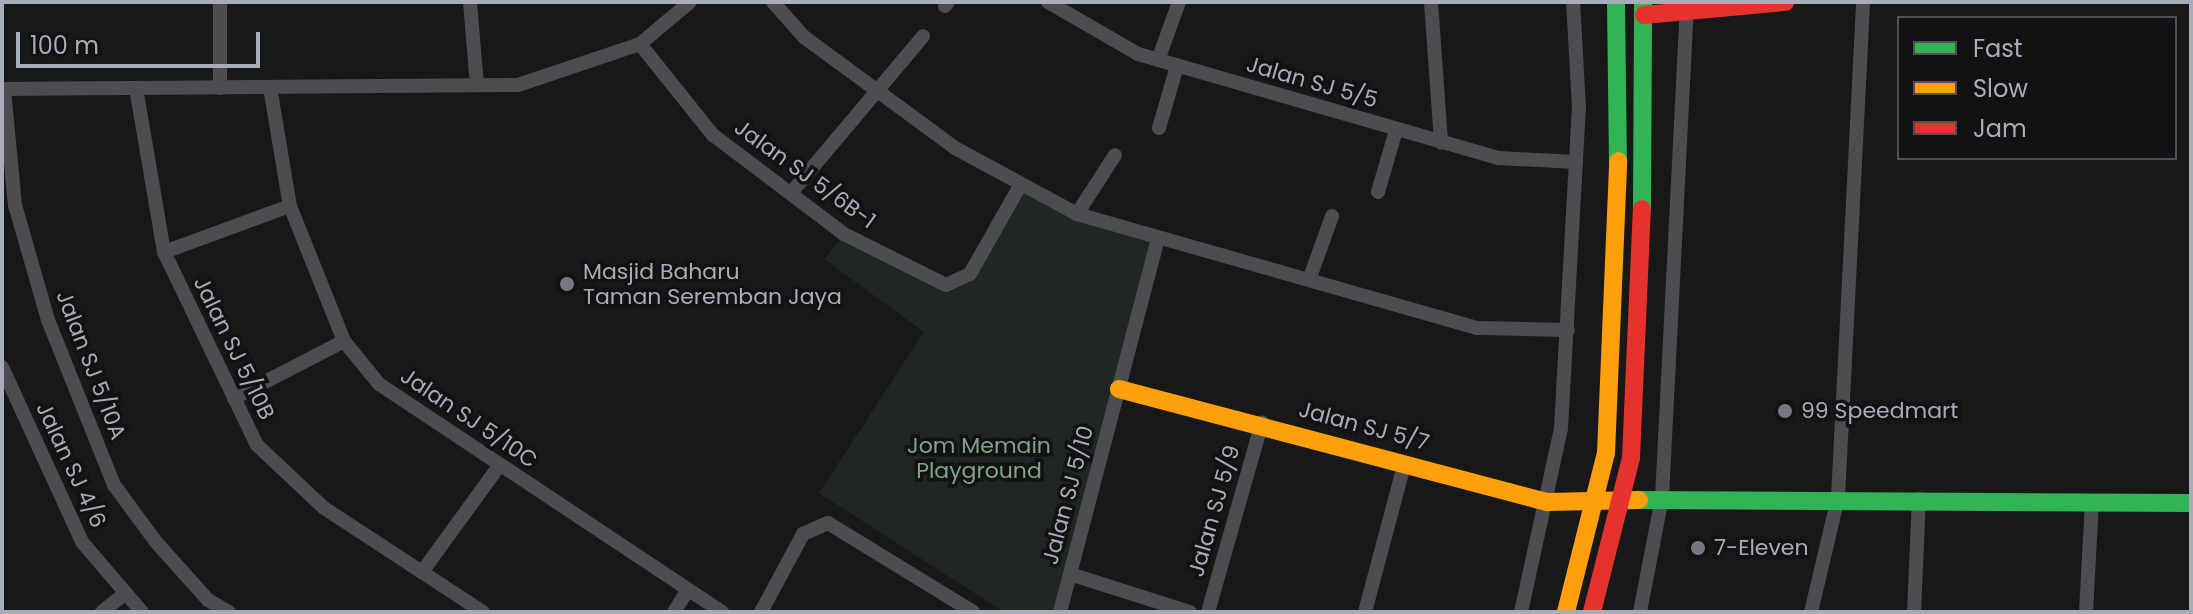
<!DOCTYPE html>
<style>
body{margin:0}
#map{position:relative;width:2193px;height:614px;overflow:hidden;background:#181818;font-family:Poppins,sans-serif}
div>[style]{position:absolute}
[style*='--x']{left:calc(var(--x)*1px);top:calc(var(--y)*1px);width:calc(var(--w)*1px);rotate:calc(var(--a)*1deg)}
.green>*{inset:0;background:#202722}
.street>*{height:14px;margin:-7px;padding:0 7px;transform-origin:7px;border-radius:7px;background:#4c4d51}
.fast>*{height:18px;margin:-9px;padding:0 9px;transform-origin:9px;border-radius:9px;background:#30b455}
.slow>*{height:18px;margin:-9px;padding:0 9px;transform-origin:9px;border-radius:9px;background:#ff9f0a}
.jam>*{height:18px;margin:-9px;padding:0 9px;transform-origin:9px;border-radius:9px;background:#e5322d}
.dots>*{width:22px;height:22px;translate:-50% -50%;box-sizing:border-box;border:4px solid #121214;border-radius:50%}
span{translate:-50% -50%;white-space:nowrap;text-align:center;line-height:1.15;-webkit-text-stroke:7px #121214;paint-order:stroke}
.street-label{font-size:22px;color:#a9acb9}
.poi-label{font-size:22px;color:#a9acb9}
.left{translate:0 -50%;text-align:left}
.park-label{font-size:22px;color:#81a387}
.frame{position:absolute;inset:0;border:4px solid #a9acb9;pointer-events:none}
.legend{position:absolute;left:1897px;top:16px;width:280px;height:144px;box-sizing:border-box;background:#121214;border:2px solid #4e5056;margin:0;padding:10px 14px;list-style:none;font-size:24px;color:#a9acb9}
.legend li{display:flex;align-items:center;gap:16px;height:40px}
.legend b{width:40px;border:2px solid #4e5056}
.scale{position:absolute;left:16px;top:32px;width:244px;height:36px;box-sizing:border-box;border:4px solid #a9acb9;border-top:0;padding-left:10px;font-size:24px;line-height:28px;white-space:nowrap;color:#a9acb9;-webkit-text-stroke:6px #121214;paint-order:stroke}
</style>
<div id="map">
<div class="green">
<i style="clip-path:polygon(1022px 188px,1154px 240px,1057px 612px,1004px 612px,819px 493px,924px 332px,824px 259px,842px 238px,945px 288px,972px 275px)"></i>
</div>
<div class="street">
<i style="--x:470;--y:2;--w:83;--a:85.2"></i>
<i style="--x:773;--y:2;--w:47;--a:48.5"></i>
<i style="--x:804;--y:37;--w:187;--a:36.3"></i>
<i style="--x:955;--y:148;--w:139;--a:28.4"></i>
<i style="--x:1077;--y:214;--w:416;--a:15.9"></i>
<i style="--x:1477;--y:328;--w:91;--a:1.3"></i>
<i style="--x:1048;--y:2;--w:104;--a:30"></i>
<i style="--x:1138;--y:54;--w:376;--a:16.1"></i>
<i style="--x:1499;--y:158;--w:77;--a:3"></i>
<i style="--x:1431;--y:2;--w:141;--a:85.9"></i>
<i style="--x:945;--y:6;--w:5;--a:-53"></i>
<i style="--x:640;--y:44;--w:117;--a:51.3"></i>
<i style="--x:713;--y:135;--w:164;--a:37.1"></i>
<i style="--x:844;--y:234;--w:114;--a:26.6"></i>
<i style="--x:946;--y:285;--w:26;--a:-25"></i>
<i style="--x:970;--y:274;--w:103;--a:-60.5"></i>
<i style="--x:1158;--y:60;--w:62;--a:-70.1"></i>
<i style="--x:270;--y:87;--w:121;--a:80.5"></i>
<i style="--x:290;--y:206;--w:145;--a:68.2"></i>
<i style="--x:344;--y:341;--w:55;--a:50.9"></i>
<i style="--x:379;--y:384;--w:412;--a:33.6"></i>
<i style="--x:136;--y:88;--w:166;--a:80.3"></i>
<i style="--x:164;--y:252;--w:214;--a:64.3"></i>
<i style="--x:257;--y:445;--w:92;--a:43.2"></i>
<i style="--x:324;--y:508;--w:190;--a:33.2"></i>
<i style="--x:220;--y:88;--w:86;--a:-90"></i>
<i style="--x:2;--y:89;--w:516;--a:-0.44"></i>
<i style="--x:518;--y:85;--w:129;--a:-18.6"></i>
<i style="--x:640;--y:44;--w:65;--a:-40"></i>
<i style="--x:4;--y:89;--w:117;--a:84.6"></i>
<i style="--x:15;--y:205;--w:120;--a:74"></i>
<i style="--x:48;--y:320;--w:178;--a:68.2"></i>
<i style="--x:114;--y:485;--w:71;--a:53.6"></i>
<i style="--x:156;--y:542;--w:78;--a:48.1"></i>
<i style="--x:208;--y:600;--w:24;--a:30"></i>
<i style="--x:1159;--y:128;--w:65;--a:-73.8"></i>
<i style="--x:1378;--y:192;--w:65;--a:-73.8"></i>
<i style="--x:791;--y:193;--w:205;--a:-49.9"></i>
<i style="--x:1077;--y:214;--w:70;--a:-57.2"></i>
<i style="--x:164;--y:252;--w:134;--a:-20.1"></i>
<i style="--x:1309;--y:280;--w:68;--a:-70.2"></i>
<i style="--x:2;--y:367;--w:192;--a:65.4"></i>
<i style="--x:82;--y:542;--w:92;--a:49.4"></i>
<i style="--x:234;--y:398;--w:124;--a:-27.4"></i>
<i style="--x:422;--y:572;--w:131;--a:-54"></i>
<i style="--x:1070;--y:574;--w:126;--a:17.6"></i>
<i style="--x:102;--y:612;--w:27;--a:-39"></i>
<i style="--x:674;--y:612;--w:26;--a:-58"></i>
<i style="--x:761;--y:612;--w:89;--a:-61.7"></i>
<i style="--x:803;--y:534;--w:27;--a:-24"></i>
<i style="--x:828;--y:523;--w:170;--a:31.5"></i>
<i style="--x:1060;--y:612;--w:387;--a:-75.3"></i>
<i style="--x:1208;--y:612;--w:197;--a:-74.1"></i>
<i style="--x:1365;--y:612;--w:155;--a:-75.1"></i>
<i style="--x:1521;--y:612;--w:188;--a:-77.7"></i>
<i style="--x:1561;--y:428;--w:321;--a:-86.8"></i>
<i style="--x:1579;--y:108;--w:106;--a:-93.2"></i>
<i style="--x:1640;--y:612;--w:116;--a:-79.1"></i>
<i style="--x:1662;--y:498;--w:488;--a:-87.1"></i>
<i style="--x:1811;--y:612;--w:117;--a:-76.7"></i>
<i style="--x:1838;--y:498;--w:497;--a:-87.1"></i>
<i style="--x:1914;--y:612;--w:113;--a:-87.5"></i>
<i style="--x:2086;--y:612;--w:111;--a:-86.9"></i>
</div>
<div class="fast">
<i style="--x:1616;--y:2;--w:159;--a:89.3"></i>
<i style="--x:1642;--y:209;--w:207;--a:-89.7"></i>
<i style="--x:1639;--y:500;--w:552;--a:0.31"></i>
</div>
<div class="slow">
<i style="--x:1119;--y:389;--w:443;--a:14.8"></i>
<i style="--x:1547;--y:502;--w:92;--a:-1.2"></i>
<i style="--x:1566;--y:612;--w:164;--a:-75.9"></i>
<i style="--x:1606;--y:453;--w:292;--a:-87.6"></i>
</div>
<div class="jam">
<i style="--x:1644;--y:15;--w:142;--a:-5.3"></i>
<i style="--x:1592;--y:612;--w:159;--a:-75.8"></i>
<i style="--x:1631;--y:458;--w:249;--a:-87.5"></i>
</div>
<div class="dots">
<i style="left:567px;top:284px;background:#767881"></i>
<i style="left:1785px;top:411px;background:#767881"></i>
<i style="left:1698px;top:548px;background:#767881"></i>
</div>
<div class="street-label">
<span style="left:1312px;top:82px;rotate:16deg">Jalan SJ 5/5</span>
<span style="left:805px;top:174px;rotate:36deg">Jalan SJ 5/6B-1</span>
<span style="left:234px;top:348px;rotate:64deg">Jalan SJ 5/10B</span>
<span style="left:91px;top:365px;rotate:69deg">Jalan SJ 5/10A</span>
<span style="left:469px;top:418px;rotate:34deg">Jalan SJ 5/10C</span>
<span style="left:1364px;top:426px;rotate:15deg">Jalan SJ 5/7</span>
<span style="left:71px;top:465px;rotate:65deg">Jalan SJ 4/6</span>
<span style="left:1068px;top:495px;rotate:-75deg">Jalan SJ 5/10</span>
<span style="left:1214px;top:511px;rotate:-74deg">Jalan SJ 5/9</span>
</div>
<div class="poi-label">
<span class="left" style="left:583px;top:284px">Masjid Baharu<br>Taman Seremban Jaya</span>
<span class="left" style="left:1801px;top:411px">99 Speedmart</span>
<span class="left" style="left:1714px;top:548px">7-Eleven</span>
</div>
<div class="park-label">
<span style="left:979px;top:458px">Jom Memain<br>Playground</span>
</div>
<div class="frame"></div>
<ul class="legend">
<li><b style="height:10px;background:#30b455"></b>Fast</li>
<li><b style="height:10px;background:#ff9f0a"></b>Slow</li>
<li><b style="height:10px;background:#e5322d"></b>Jam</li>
</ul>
<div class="scale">100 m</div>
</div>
